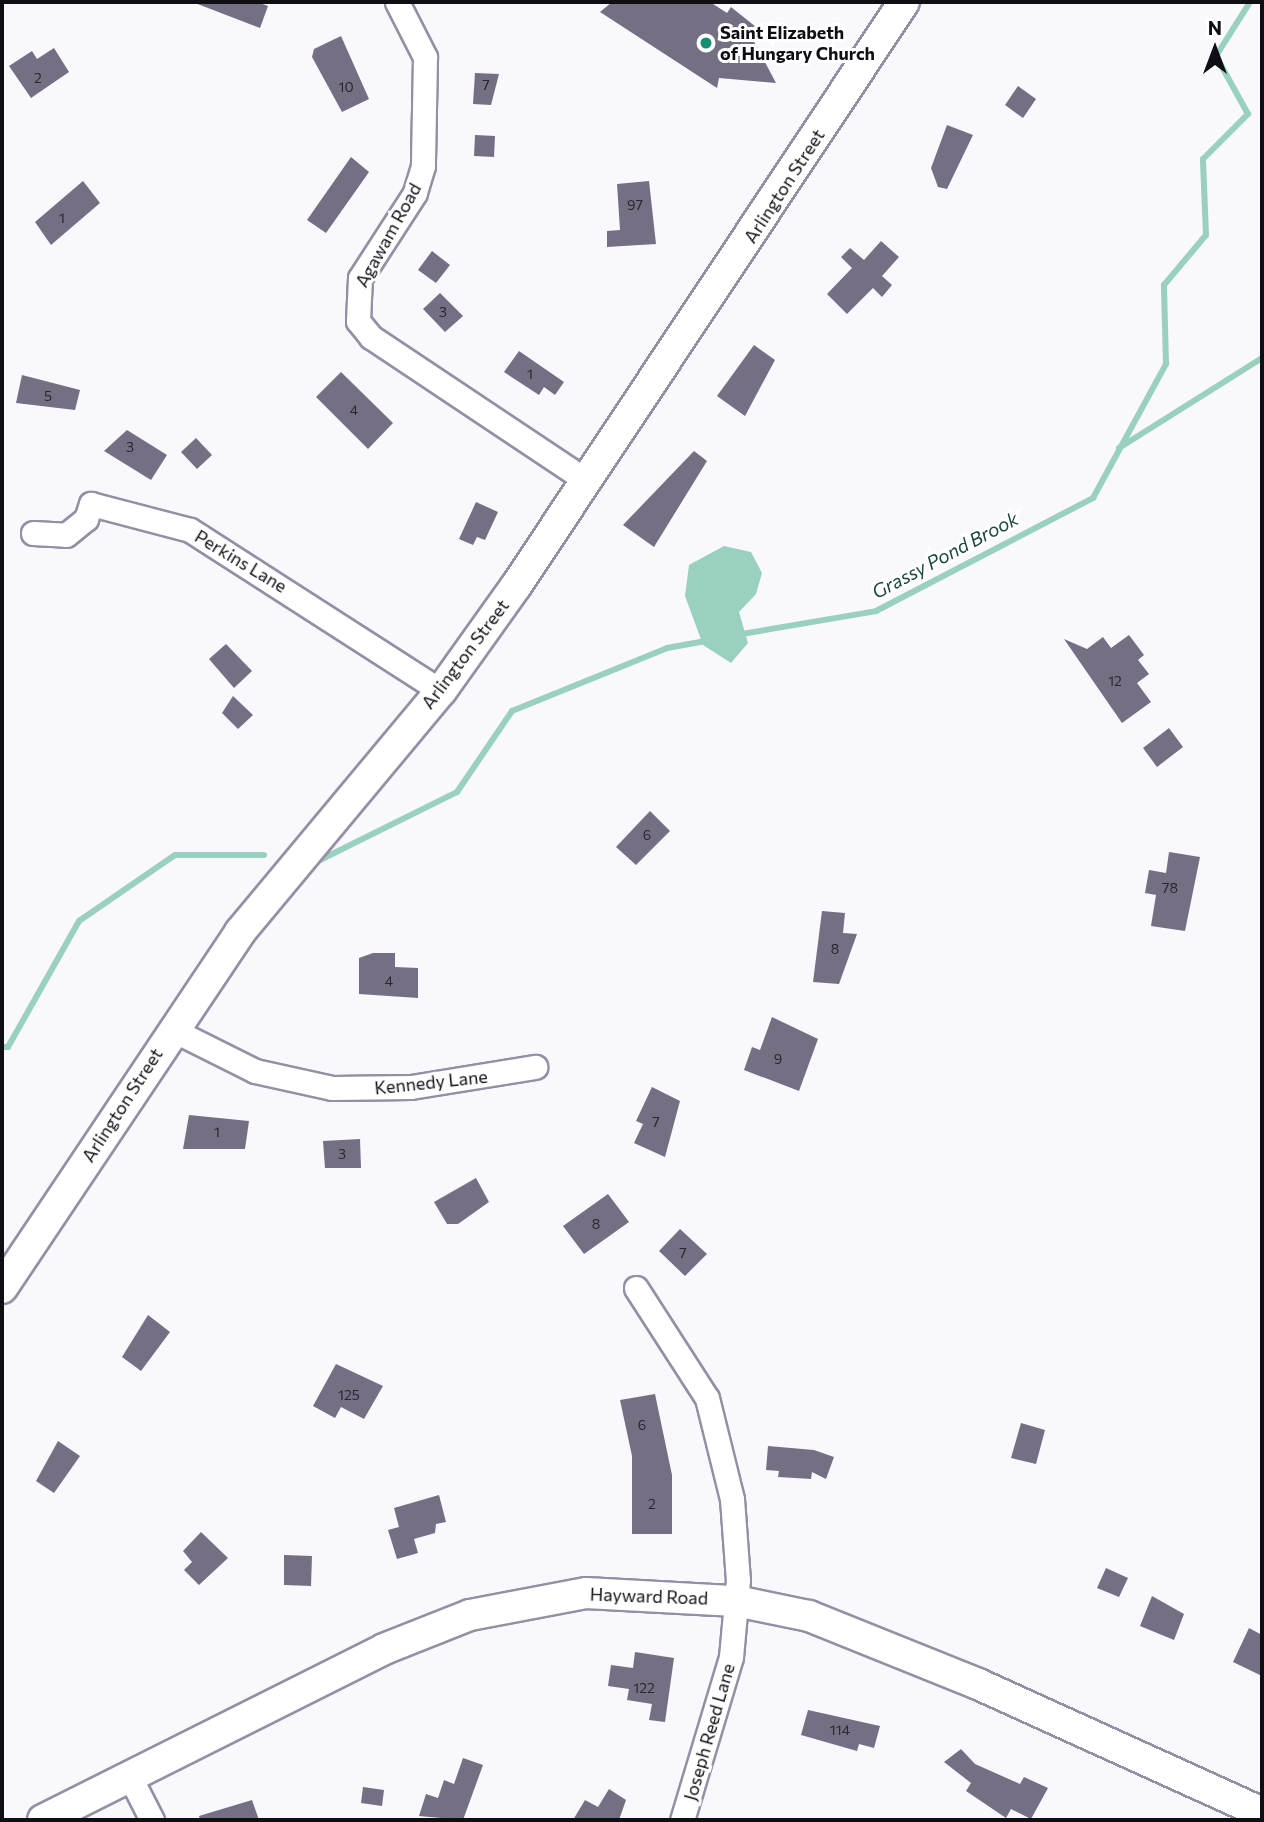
<!DOCTYPE html>
<style>
body{margin:0}
#map{position:relative;width:1264px;height:1822px;overflow:hidden;background:#f9f8fd;font-family:Commissioner,sans-serif}
div>[style]{position:absolute}
[style*='--x']{left:calc(var(--x)*1px);top:calc(var(--y)*1px);width:calc(var(--w)*1px);rotate:calc(var(--a)*1deg)}
.water>*{inset:0;background:#99d0be}
.stream>*{height:6px;margin:-3px;padding:0 3px;transform-origin:3px;border-radius:3px;background:#99d0be}
.building>*{inset:0;background:#756f84}
.roads{filter:drop-shadow(2px 0 #958fa4) drop-shadow(-2px 0 #958fa4) drop-shadow(0 2px #958fa4) drop-shadow(0 -2px #958fa4)}
.minor>*{height:23px;margin:-11.5px;padding:0 11.5px;transform-origin:11.5px;border-radius:11.5px;background:#fff}
.tertiary>*{height:30px;margin:-15px;padding:0 15px;transform-origin:15px;border-radius:15px;background:#fff}
.dots>*{width:19px;height:19px;translate:-50% -50%;box-sizing:border-box;border:4px solid #fff;border-radius:50%}
span{translate:-50% -50%;white-space:nowrap;text-align:center;line-height:1.15;-webkit-text-stroke:6px #fff;paint-order:stroke}
.number-label{font-size:14px;color:#292631}
.number-label span{-webkit-text-stroke-width:0}
.poi-label{font-size:18px;color:#100e15;font-weight:700}
.left{translate:0 -50%;text-align:left}
.street-label{font-size:18px;color:#100e15}
.water-label{font-size:19px;color:#19483b;font-style:italic}
.frame{position:absolute;inset:0;border:4px solid #100e15;pointer-events:none}
.north{position:absolute;left:1180px;top:14px;width:70px;height:70px;-webkit-text-stroke:5px #fff;paint-order:stroke;rotate:0deg;font-size:19px;font-weight:700;line-height:28px;text-align:center;color:#100e15}
.north::after{content:'';display:block;margin:auto;width:24px;height:32px;background:#100e15;clip-path:polygon(50% 0,100% 100%,50% 72%,0 100%)}
</style>
<div id="map">
<div class="water">
<i style="clip-path:polygon(724px 546px,751px 552px,762px 573px,756px 594px,739px 612px,748px 643px,731px 663px,703px 645px,685px 596px,689px 565px)"></i>
</div>
<div class="stream">
<i style="--x:1119;--y:448;--w:169;--a:-32.2"></i>
<i style="--x:742;--y:634;--w:136;--a:-9.7"></i>
<i style="--x:876;--y:611;--w:245;--a:-27.5"></i>
<i style="--x:1093;--y:498;--w:153;--a:-61.4"></i>
<i style="--x:1166;--y:364;--w:79;--a:-91.5"></i>
<i style="--x:1164;--y:285;--w:65;--a:-50"></i>
<i style="--x:1206;--y:235;--w:76;--a:-92.3"></i>
<i style="--x:1203;--y:159;--w:64;--a:-45"></i>
<i style="--x:1248;--y:114;--w:66;--a:-118.9"></i>
<i style="--x:1216;--y:56;--w:64;--a:-57.8"></i>
<i style="--x:314;--y:863;--w:160;--a:-26.4"></i>
<i style="--x:457;--y:792;--w:98;--a:-55.8"></i>
<i style="--x:512;--y:711;--w:167;--a:-22.1"></i>
<i style="--x:667;--y:648;--w:45;--a:-10.3"></i>
<i style="--x:2;--y:1047;--w:6;--a:0"></i>
<i style="--x:8;--y:1047;--w:145;--a:-60.6"></i>
<i style="--x:79;--y:921;--w:116;--a:-34.5"></i>
<i style="--x:175;--y:855;--w:89;--a:0"></i>
</div>
<div class="building">
<i style="clip-path:polygon(257px 2px,268px 6px,260px 28px,195px 3px)"></i>
<i style="clip-path:polygon(612px 2px,710px 2px,727px 13px,731px 7px,756px 27px,750px 34px,776px 83px,719px 78px,717px 88px,600px 12px)"></i>
<i style="clip-path:polygon(341px 36px,369px 99px,342px 112px,312px 57px,314px 49px)"></i>
<i style="clip-path:polygon(54px 48px,69px 72px,31px 98px,9px 66px,32px 51px,37px 59px)"></i>
<i style="clip-path:polygon(475px 73px,499px 74px,491px 105px,473px 104px)"></i>
<i style="clip-path:polygon(1018px 86px,1036px 99px,1023px 118px,1005px 105px)"></i>
<i style="clip-path:polygon(947px 125px,973px 135px,947px 189px,938px 187px,931px 168px)"></i>
<i style="clip-path:polygon(475px 135px,495px 136px,494px 157px,474px 156px)"></i>
<i style="clip-path:polygon(351px 157px,369px 172px,326px 233px,307px 220px)"></i>
<i style="clip-path:polygon(83px 181px,100px 203px,51px 245px,35px 222px)"></i>
<i style="clip-path:polygon(649px 181px,656px 244px,607px 247px,607px 231px,620px 230px,617px 184px)"></i>
<i style="clip-path:polygon(881px 241px,899px 257px,882px 276px,892px 285px,882px 297px,873px 288px,847px 314px,827px 294px,852px 268px,841px 257px,850px 248px,864px 260px)"></i>
<i style="clip-path:polygon(432px 251px,450px 265px,436px 283px,418px 270px)"></i>
<i style="clip-path:polygon(440px 293px,463px 316px,445px 332px,423px 309px)"></i>
<i style="clip-path:polygon(754px 345px,775px 360px,745px 416px,717px 396px)"></i>
<i style="clip-path:polygon(519px 351px,564px 382px,555px 395px,544px 387px,539px 395px,504px 372px)"></i>
<i style="clip-path:polygon(341px 372px,393px 423px,368px 449px,316px 397px)"></i>
<i style="clip-path:polygon(22px 375px,80px 390px,75px 410px,16px 403px)"></i>
<i style="clip-path:polygon(127px 430px,167px 455px,151px 480px,104px 451px)"></i>
<i style="clip-path:polygon(196px 438px,212px 455px,197px 469px,181px 452px)"></i>
<i style="clip-path:polygon(694px 451px,707px 461px,654px 547px,623px 525px)"></i>
<i style="clip-path:polygon(476px 502px,498px 512px,485px 540px,477px 537px,473px 545px,459px 539px)"></i>
<i style="clip-path:polygon(1129px 635px,1144px 655px,1138px 660px,1149px 674px,1137px 683px,1151px 702px,1122px 723px,1064px 639px,1087px 649px,1103px 637px,1111px 648px)"></i>
<i style="clip-path:polygon(226px 644px,252px 671px,234px 688px,209px 659px)"></i>
<i style="clip-path:polygon(233px 696px,253px 715px,238px 729px,222px 713px)"></i>
<i style="clip-path:polygon(1169px 728px,1183px 747px,1157px 767px,1143px 748px)"></i>
<i style="clip-path:polygon(650px 811px,670px 831px,636px 865px,616px 847px)"></i>
<i style="clip-path:polygon(1169px 852px,1200px 857px,1185px 931px,1151px 926px,1156px 895px,1145px 893px,1149px 870px,1166px 873px)"></i>
<i style="clip-path:polygon(822px 911px,845px 913px,843px 933px,857px 934px,839px 984px,813px 982px)"></i>
<i style="clip-path:polygon(373px 953px,395px 953px,395px 967px,418px 968px,418px 998px,359px 994px,359px 958px)"></i>
<i style="clip-path:polygon(772px 1017px,818px 1039px,799px 1091px,744px 1070px,752px 1047px,760px 1050px)"></i>
<i style="clip-path:polygon(652px 1087px,680px 1101px,665px 1157px,634px 1143px,643px 1124px,636px 1121px)"></i>
<i style="clip-path:polygon(189px 1115px,249px 1121px,245px 1149px,183px 1149px)"></i>
<i style="clip-path:polygon(360px 1139px,361px 1168px,325px 1168px,323px 1141px)"></i>
<i style="clip-path:polygon(476px 1178px,489px 1202px,458px 1224px,447px 1224px,434px 1202px)"></i>
<i style="clip-path:polygon(608px 1194px,629px 1222px,584px 1254px,563px 1226px)"></i>
<i style="clip-path:polygon(680px 1229px,707px 1254px,685px 1276px,659px 1251px)"></i>
<i style="clip-path:polygon(148px 1315px,170px 1332px,141px 1371px,122px 1357px)"></i>
<i style="clip-path:polygon(336px 1364px,383px 1386px,364px 1419px,341px 1407px,335px 1418px,313px 1406px)"></i>
<i style="clip-path:polygon(655px 1394px,672px 1475px,672px 1534px,632px 1534px,632px 1456px,620px 1400px)"></i>
<i style="clip-path:polygon(1021px 1423px,1045px 1430px,1036px 1464px,1011px 1458px)"></i>
<i style="clip-path:polygon(58px 1441px,80px 1456px,54px 1493px,36px 1481px)"></i>
<i style="clip-path:polygon(768px 1446px,814px 1450px,834px 1457px,826px 1479px,812px 1472px,811px 1479px,778px 1477px,779px 1471px,766px 1470px)"></i>
<i style="clip-path:polygon(439px 1495px,446px 1522px,436px 1524px,435px 1533px,414px 1539px,418px 1553px,397px 1559px,388px 1530px,399px 1527px,394px 1508px)"></i>
<i style="clip-path:polygon(201px 1532px,228px 1558px,199px 1585px,184px 1570px,192px 1562px,183px 1551px)"></i>
<i style="clip-path:polygon(284px 1555px,312px 1556px,311px 1586px,284px 1585px)"></i>
<i style="clip-path:polygon(1106px 1568px,1128px 1578px,1119px 1597px,1097px 1588px)"></i>
<i style="clip-path:polygon(1152px 1596px,1184px 1614px,1174px 1640px,1140px 1626px)"></i>
<i style="clip-path:polygon(1249px 1628px,1262px 1635px,1262px 1676px,1233px 1662px)"></i>
<i style="clip-path:polygon(635px 1652px,674px 1658px,665px 1722px,649px 1720px,652px 1704px,627px 1700px,629px 1689px,608px 1686px,611px 1665px,633px 1668px)"></i>
<i style="clip-path:polygon(808px 1710px,880px 1726px,874px 1748px,859px 1744px,857px 1751px,801px 1735px)"></i>
<i style="clip-path:polygon(961px 1749px,975px 1764px,1020px 1784px,1024px 1777px,1048px 1788px,1031px 1819px,1011px 1809px,1006px 1818px,966px 1791px,971px 1783px,944px 1762px)"></i>
<i style="clip-path:polygon(463px 1758px,483px 1765px,463px 1820px,419px 1816px,426px 1794px,438px 1798px,444px 1780px,454px 1784px)"></i>
<i style="clip-path:polygon(363px 1787px,384px 1790px,382px 1806px,361px 1803px)"></i>
<i style="clip-path:polygon(609px 1789px,626px 1800px,619px 1820px,573px 1820px,585px 1800px,598px 1807px)"></i>
<i style="clip-path:polygon(252px 1800px,259px 1820px,200px 1820px,199px 1816px)"></i>
</div>
<div class="roads">
<div class="minor">
<i style="--x:397;--y:2;--w:62;--a:63"></i>
<i style="--x:425;--y:57;--w:109;--a:91.1"></i>
<i style="--x:423;--y:166;--w:28;--a:107"></i>
<i style="--x:415;--y:193;--w:101;--a:122.9"></i>
<i style="--x:360;--y:278;--w:43;--a:92.7"></i>
<i style="--x:358;--y:321;--w:21;--a:51"></i>
<i style="--x:371;--y:337;--w:260;--a:33.7"></i>
<i style="--x:33;--y:533;--w:33;--a:3"></i>
<i style="--x:66;--y:535;--w:26;--a:-39"></i>
<i style="--x:86;--y:519;--w:16;--a:-72"></i>
<i style="--x:91;--y:504;--w:102;--a:14.7"></i>
<i style="--x:190;--y:530;--w:298;--a:32.7"></i>
<i style="--x:171;--y:1029;--w:94;--a:26.6"></i>
<i style="--x:255;--y:1071;--w:79;--a:12.4"></i>
<i style="--x:332;--y:1088;--w:79;--a:-0.7"></i>
<i style="--x:411;--y:1087;--w:126;--a:-9.2"></i>
<i style="--x:636;--y:1288;--w:131;--a:57.2"></i>
<i style="--x:707;--y:1398;--w:104;--a:76.1"></i>
<i style="--x:732;--y:1499;--w:81;--a:85.8"></i>
<i style="--x:738;--y:1580;--w:77;--a:95.2"></i>
<i style="--x:731;--y:1657;--w:170;--a:106.7"></i>
<i style="--x:129;--y:1775;--w:51;--a:62.9"></i>
</div>
<div class="tertiary">
<i style="--x:2;--y:1288;--w:428;--a:-56.2"></i>
<i style="--x:240;--y:932;--w:314;--a:-50.2"></i>
<i style="--x:441;--y:691;--w:129;--a:-54.5"></i>
<i style="--x:516;--y:586;--w:701;--a:-56.4"></i>
<i style="--x:43;--y:1820;--w:381;--a:-26.6"></i>
<i style="--x:384;--y:1649;--w:92;--a:-21.6"></i>
<i style="--x:470;--y:1615;--w:118;--a:-10.7"></i>
<i style="--x:586;--y:1593;--w:150;--a:3.1"></i>
<i style="--x:736;--y:1601;--w:75;--a:11.6"></i>
<i style="--x:809;--y:1616;--w:182;--a:21.9"></i>
<i style="--x:978;--y:1684;--w:312;--a:24.4"></i>
</div>
</div>
<div class="dots">
<i style="left:706px;top:43px;background:#148e73"></i>
</div>
<div class="number-label">
<span style="left:38px;top:78px">2</span>
<span style="left:486px;top:85px">7</span>
<span style="left:346px;top:87px">10</span>
<span style="left:635px;top:205px">97</span>
<span style="left:62px;top:218px">1</span>
<span style="left:443px;top:312px">3</span>
<span style="left:530px;top:374px">1</span>
<span style="left:48px;top:396px">5</span>
<span style="left:354px;top:410px">4</span>
<span style="left:130px;top:447px">3</span>
<span style="left:1115px;top:681px">12</span>
<span style="left:647px;top:835px">6</span>
<span style="left:1170px;top:888px">78</span>
<span style="left:835px;top:949px">8</span>
<span style="left:389px;top:981px">4</span>
<span style="left:778px;top:1059px">9</span>
<span style="left:656px;top:1122px">7</span>
<span style="left:217px;top:1132px">1</span>
<span style="left:342px;top:1154px">3</span>
<span style="left:596px;top:1224px">8</span>
<span style="left:683px;top:1253px">7</span>
<span style="left:349px;top:1395px">125</span>
<span style="left:642px;top:1425px">6</span>
<span style="left:652px;top:1504px">2</span>
<span style="left:644px;top:1688px">122</span>
<span style="left:840px;top:1730px">114</span>
</div>
<div class="poi-label">
<span class="left" style="left:720px;top:43px">Saint Elizabeth<br>of Hungary Church</span>
</div>
<div class="street-label">
<span style="left:784px;top:186px;rotate:-57deg">Arlington Street</span>
<span style="left:388px;top:235px;rotate:-61deg">Agawam Road</span>
<span style="left:241px;top:561px;rotate:31deg">Perkins Lane</span>
<span style="left:465px;top:654px;rotate:-53deg">Arlington Street</span>
<span style="left:431px;top:1082px;rotate:-6deg">Kennedy Lane</span>
<span style="left:122px;top:1105px;rotate:-57deg">Arlington Street</span>
<span style="left:649px;top:1596px;rotate:2deg">Hayward Road</span>
<span style="left:709px;top:1732px;rotate:-74deg">Joseph Reed Lane</span>
</div>
<div class="water-label">
<span style="left:945px;top:555px;rotate:-28deg">Grassy Pond Brook</span>
</div>
<div class="frame"></div>
<div class="north">N</div>
</div>
